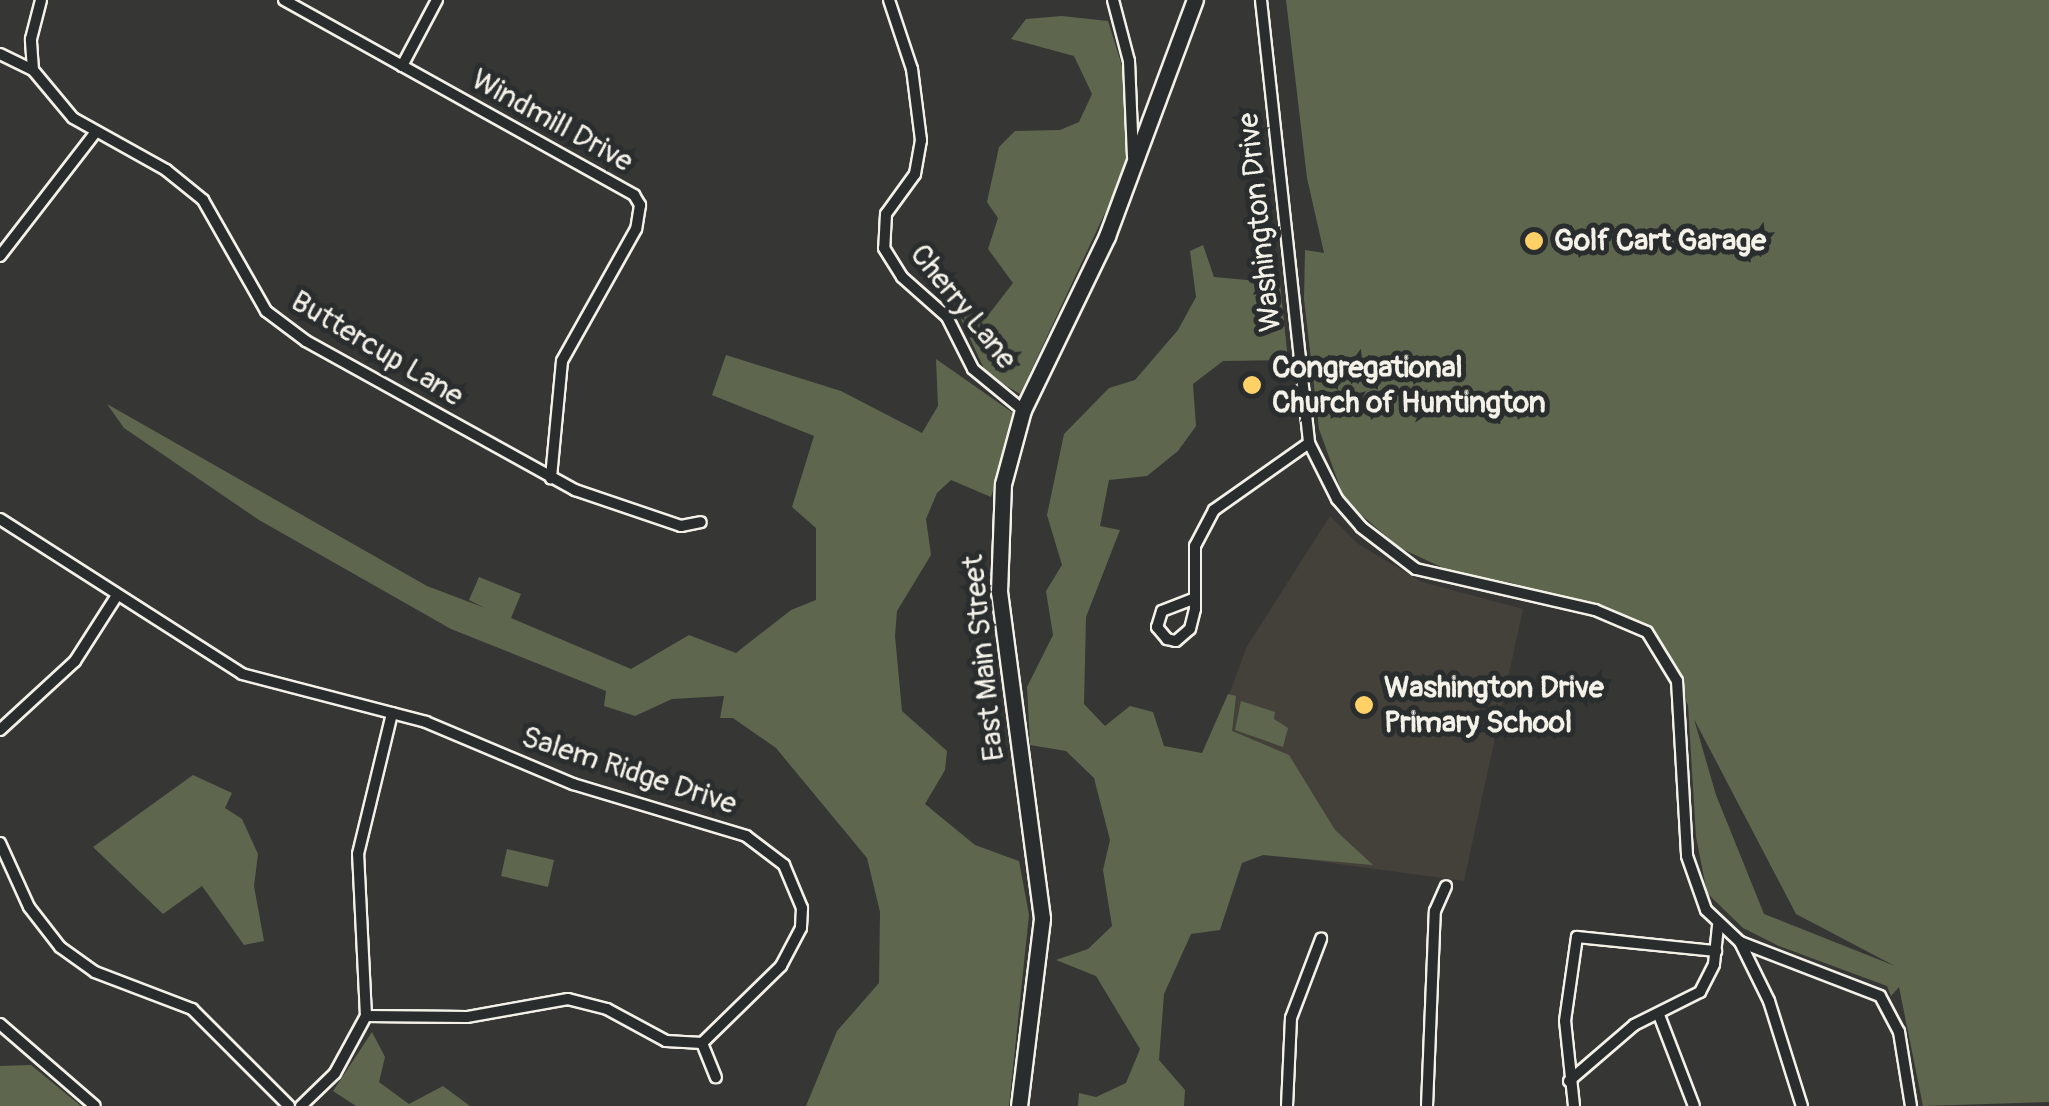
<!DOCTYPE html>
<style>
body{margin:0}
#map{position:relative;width:2049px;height:1106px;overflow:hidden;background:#363634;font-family:Pangolin,sans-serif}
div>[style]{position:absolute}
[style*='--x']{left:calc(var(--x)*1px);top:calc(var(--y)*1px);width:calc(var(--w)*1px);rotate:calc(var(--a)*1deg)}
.built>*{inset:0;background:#44413b}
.green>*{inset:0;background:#5e674e}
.roads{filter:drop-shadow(2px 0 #f4f1e8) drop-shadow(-2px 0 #f4f1e8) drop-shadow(0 2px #f4f1e8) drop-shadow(0 -2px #f4f1e8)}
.street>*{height:10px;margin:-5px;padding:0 5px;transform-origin:5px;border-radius:5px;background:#2a2d2e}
.primary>*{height:15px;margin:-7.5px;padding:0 7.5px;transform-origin:7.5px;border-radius:7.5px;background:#2a2d2e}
.dots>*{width:28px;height:28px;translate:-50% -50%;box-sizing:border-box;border:5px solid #2a2d2e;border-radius:50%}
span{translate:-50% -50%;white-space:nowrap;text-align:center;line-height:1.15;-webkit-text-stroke:10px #2a2d2e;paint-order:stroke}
.street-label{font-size:30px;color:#f4f1e8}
.poi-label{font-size:30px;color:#f4f1e8;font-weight:700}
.left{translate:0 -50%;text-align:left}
</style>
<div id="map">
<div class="built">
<i style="clip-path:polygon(1330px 516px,1358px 544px,1422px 582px,1523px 609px,1464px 881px,1258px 853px,1205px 761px,1246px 648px)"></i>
</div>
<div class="green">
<i style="clip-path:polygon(evenodd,1286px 0,2049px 0,2049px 1102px,1923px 1106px,1899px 987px,1891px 996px,1887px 986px,1779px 946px,1743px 928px,1707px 893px,1696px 837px,1688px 705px,1649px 629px,1512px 583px,1450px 571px,1400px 548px,1345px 501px,1319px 429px,1304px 299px,1305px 250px,1324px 253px,1307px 178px,1286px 0,1694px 719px,1796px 914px,1895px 966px,1764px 914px,1716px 795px,1694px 719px)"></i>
<i style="clip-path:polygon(1062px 16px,1108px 21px,1123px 69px,1127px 166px,1020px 394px,987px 375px,953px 302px,921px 273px,986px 318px,1013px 283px,988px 249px,998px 218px,987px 202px,999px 147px,1015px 131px,1060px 130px,1079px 122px,1092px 94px,1074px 56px,1011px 39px,1026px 19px)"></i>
<i style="clip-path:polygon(1203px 245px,1214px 277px,1280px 283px,1288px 360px,1223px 361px,1193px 384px,1196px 426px,1178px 451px,1147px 476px,1109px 480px,1100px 526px,1120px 530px,1086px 617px,1084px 704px,1105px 726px,1130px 706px,1153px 712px,1164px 746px,1202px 753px,1228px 694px,1236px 696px,1232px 731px,1289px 755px,1335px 830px,1373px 865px,1263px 855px,1242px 863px,1220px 930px,1191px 934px,1164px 994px,1159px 1060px,1185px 1090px,1184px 1106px,1078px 1106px,1079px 1093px,1096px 1097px,1126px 1083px,1140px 1049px,1096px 976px,1056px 960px,1088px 949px,1112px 926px,1103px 870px,1110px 840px,1094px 778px,1066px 751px,1030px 745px,1027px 687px,1053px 635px,1046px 591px,1062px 565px,1047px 515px,1064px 434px,1109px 388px,1135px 380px,1178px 330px,1196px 297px,1190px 251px)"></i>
<i style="clip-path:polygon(726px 355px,841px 391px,922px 433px,938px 406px,936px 359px,1016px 415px,991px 497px,951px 480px,937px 493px,926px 519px,931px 555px,897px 611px,895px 636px,902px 711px,947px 751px,945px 770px,925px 804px,975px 845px,1019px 861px,1029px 915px,1009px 1106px,806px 1106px,837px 1031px,879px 983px,880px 912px,867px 858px,776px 748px,733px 718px,720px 718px,724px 696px,672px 699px,635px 716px,604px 706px,606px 691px,451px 629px,259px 520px,124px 428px,107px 404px,427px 586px,485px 608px,469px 600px,479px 577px,521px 594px,511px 618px,631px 669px,689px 635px,736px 653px,791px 610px,816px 600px,816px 528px,792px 507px,814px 436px,712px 395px)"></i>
<i style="clip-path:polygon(1241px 701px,1275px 712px,1274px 719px,1288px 728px,1283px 747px,1235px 730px)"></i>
<i style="clip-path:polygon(193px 775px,232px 793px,225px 808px,242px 819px,258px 854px,254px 886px,264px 941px,244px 945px,202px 886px,163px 914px,93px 847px)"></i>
<i style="clip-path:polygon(507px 849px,554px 860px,548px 887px,501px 876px)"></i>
<i style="clip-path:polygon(372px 1032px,385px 1057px,379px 1082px,409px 1104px,443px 1086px,470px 1106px,356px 1106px,333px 1091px)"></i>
<i style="clip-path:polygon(31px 1065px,81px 1106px,0 1106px,0 1066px)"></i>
</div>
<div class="roads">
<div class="street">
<i style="--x:284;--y:0;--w:401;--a:29.1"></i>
<i style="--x:634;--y:195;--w:12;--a:59"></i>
<i style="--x:640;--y:205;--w:24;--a:99"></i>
<i style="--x:636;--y:229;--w:151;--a:119.3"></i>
<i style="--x:562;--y:361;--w:118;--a:95.4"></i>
<i style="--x:889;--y:0;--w:73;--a:71.6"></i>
<i style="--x:912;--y:69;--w:72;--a:82.8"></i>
<i style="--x:921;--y:140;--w:35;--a:100"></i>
<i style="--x:915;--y:174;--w:49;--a:125.9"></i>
<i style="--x:886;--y:214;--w:34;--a:93"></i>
<i style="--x:884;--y:248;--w:34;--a:58"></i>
<i style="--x:902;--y:277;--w:60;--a:41.6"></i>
<i style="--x:947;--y:317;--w:58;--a:63.4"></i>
<i style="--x:973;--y:369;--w:65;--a:39.4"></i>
<i style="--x:1113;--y:0;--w:63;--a:75.3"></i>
<i style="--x:1129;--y:61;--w:96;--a:87.6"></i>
<i style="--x:1261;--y:0;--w:446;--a:83.8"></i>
<i style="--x:1309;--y:443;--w:63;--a:63.4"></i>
<i style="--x:1337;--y:499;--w:37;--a:49"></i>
<i style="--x:1361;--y:527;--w:69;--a:37.4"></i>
<i style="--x:1416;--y:569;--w:184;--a:12.9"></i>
<i style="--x:1595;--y:610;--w:56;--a:22.9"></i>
<i style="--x:1647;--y:632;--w:57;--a:58.5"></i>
<i style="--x:1677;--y:681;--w:175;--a:86.7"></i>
<i style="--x:1687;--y:856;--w:57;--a:70.6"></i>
<i style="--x:1706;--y:910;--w:47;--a:43.3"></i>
<i style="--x:1740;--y:942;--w:150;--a:21.1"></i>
<i style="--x:1880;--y:996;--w:41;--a:62.2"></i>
<i style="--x:1899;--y:1032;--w:75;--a:80.8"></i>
<i style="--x:0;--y:54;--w:37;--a:26"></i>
<i style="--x:33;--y:70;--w:62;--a:50.2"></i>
<i style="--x:73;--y:118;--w:107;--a:29.2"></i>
<i style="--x:166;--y:170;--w:48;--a:39"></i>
<i style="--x:203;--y:200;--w:128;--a:60.4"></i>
<i style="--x:266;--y:311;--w:50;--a:36.9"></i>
<i style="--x:306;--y:341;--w:308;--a:29"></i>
<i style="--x:575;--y:490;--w:112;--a:18.8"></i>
<i style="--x:681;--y:526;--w:20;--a:-11"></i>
<i style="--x:402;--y:66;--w:75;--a:-62.1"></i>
<i style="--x:33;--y:70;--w:31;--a:-94"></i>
<i style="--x:31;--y:39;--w:40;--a:-75.6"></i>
<i style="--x:0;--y:256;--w:157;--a:-52.3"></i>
<i style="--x:0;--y:519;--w:287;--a:32.6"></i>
<i style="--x:242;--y:674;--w:190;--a:14.6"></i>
<i style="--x:426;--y:722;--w:160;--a:22.9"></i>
<i style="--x:573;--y:784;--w:181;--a:16.7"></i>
<i style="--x:746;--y:836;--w:48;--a:37.3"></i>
<i style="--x:784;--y:865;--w:47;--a:67.3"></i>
<i style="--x:802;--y:908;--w:20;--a:93"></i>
<i style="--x:801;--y:928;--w:43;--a:117.8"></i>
<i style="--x:781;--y:966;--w:110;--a:135.7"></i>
<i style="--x:702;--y:1043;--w:36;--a:-177"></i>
<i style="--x:666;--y:1041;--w:67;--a:-151.5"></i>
<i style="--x:607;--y:1009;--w:40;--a:-165.6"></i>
<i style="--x:568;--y:999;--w:103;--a:169.9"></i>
<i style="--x:467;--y:1017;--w:101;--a:-179.4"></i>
<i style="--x:1193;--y:599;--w:33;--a:159"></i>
<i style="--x:1162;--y:611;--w:17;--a:107"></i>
<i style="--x:1157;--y:627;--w:16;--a:50"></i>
<i style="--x:1167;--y:639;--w:9;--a:13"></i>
<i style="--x:1176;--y:641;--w:18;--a:-41"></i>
<i style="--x:1190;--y:629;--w:21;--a:-76"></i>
<i style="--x:1195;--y:609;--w:63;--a:-90"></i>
<i style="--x:1195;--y:546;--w:41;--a:-62.2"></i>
<i style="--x:1214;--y:510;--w:116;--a:-35.2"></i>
<i style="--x:0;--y:730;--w:102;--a:-42.6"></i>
<i style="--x:75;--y:661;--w:76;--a:-57.4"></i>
<i style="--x:0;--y:843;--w:70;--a:65.6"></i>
<i style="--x:29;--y:907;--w:51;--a:52.2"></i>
<i style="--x:60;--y:947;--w:43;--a:35.5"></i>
<i style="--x:95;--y:972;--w:104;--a:20.9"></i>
<i style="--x:192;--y:1009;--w:137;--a:45"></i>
<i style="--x:1740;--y:942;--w:66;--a:63.8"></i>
<i style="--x:1769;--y:1001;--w:110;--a:72.6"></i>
<i style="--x:1659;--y:1015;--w:97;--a:69"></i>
<i style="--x:0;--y:1024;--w:125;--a:40.8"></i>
<i style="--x:702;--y:1043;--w:37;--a:68"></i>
<i style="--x:1569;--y:1081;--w:86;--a:-40.7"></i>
<i style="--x:1634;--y:1025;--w:74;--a:-26.6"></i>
<i style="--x:1700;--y:992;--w:31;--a:-63"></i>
<i style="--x:1714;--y:964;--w:39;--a:-84"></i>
<i style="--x:301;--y:1106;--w:47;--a:-44.1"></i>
<i style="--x:335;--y:1073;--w:65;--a:-61.5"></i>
<i style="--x:366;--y:1016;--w:162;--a:-92.8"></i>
<i style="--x:358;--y:854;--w:145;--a:-76.4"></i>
<i style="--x:1287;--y:1106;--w:88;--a:-87.4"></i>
<i style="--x:1291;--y:1018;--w:85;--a:-69.2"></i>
<i style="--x:1427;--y:1106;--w:195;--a:-87.7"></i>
<i style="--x:1435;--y:911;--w:27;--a:-66"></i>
<i style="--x:1574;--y:1106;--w:85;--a:-96"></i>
<i style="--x:1565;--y:1021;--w:85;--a:-81.9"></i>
<i style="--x:1577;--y:937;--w:140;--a:5.8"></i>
</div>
<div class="primary">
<i style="--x:1019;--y:1106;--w:189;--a:-83"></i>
<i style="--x:1042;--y:918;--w:329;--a:-97.5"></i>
<i style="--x:999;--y:592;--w:108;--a:-87.9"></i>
<i style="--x:1003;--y:484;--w:77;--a:-74.9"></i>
<i style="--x:1023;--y:410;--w:193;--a:-64.2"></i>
<i style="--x:1107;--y:236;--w:252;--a:-69.6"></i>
</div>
</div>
<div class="dots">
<i style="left:1534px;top:241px;background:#ffd166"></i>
<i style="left:1252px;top:385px;background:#ffd166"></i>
<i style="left:1364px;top:705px;background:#ffd166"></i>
</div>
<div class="street-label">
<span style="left:552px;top:121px;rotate:29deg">Windmill Drive</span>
<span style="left:1260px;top:222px;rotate:-96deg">Washington Drive</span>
<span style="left:963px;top:307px;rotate:51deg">Cherry Lane</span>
<span style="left:377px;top:349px;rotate:31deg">Buttercup Lane</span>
<span style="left:984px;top:658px;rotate:-96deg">East Main Street</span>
<span style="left:629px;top:771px;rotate:18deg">Salem Ridge Drive</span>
</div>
<div class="poi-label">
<span class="left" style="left:1554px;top:241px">Golf Cart Garage</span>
<span class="left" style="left:1272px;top:385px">Congregational<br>Church of Huntington</span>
<span class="left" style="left:1384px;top:705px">Washington Drive<br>Primary School</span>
</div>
</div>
